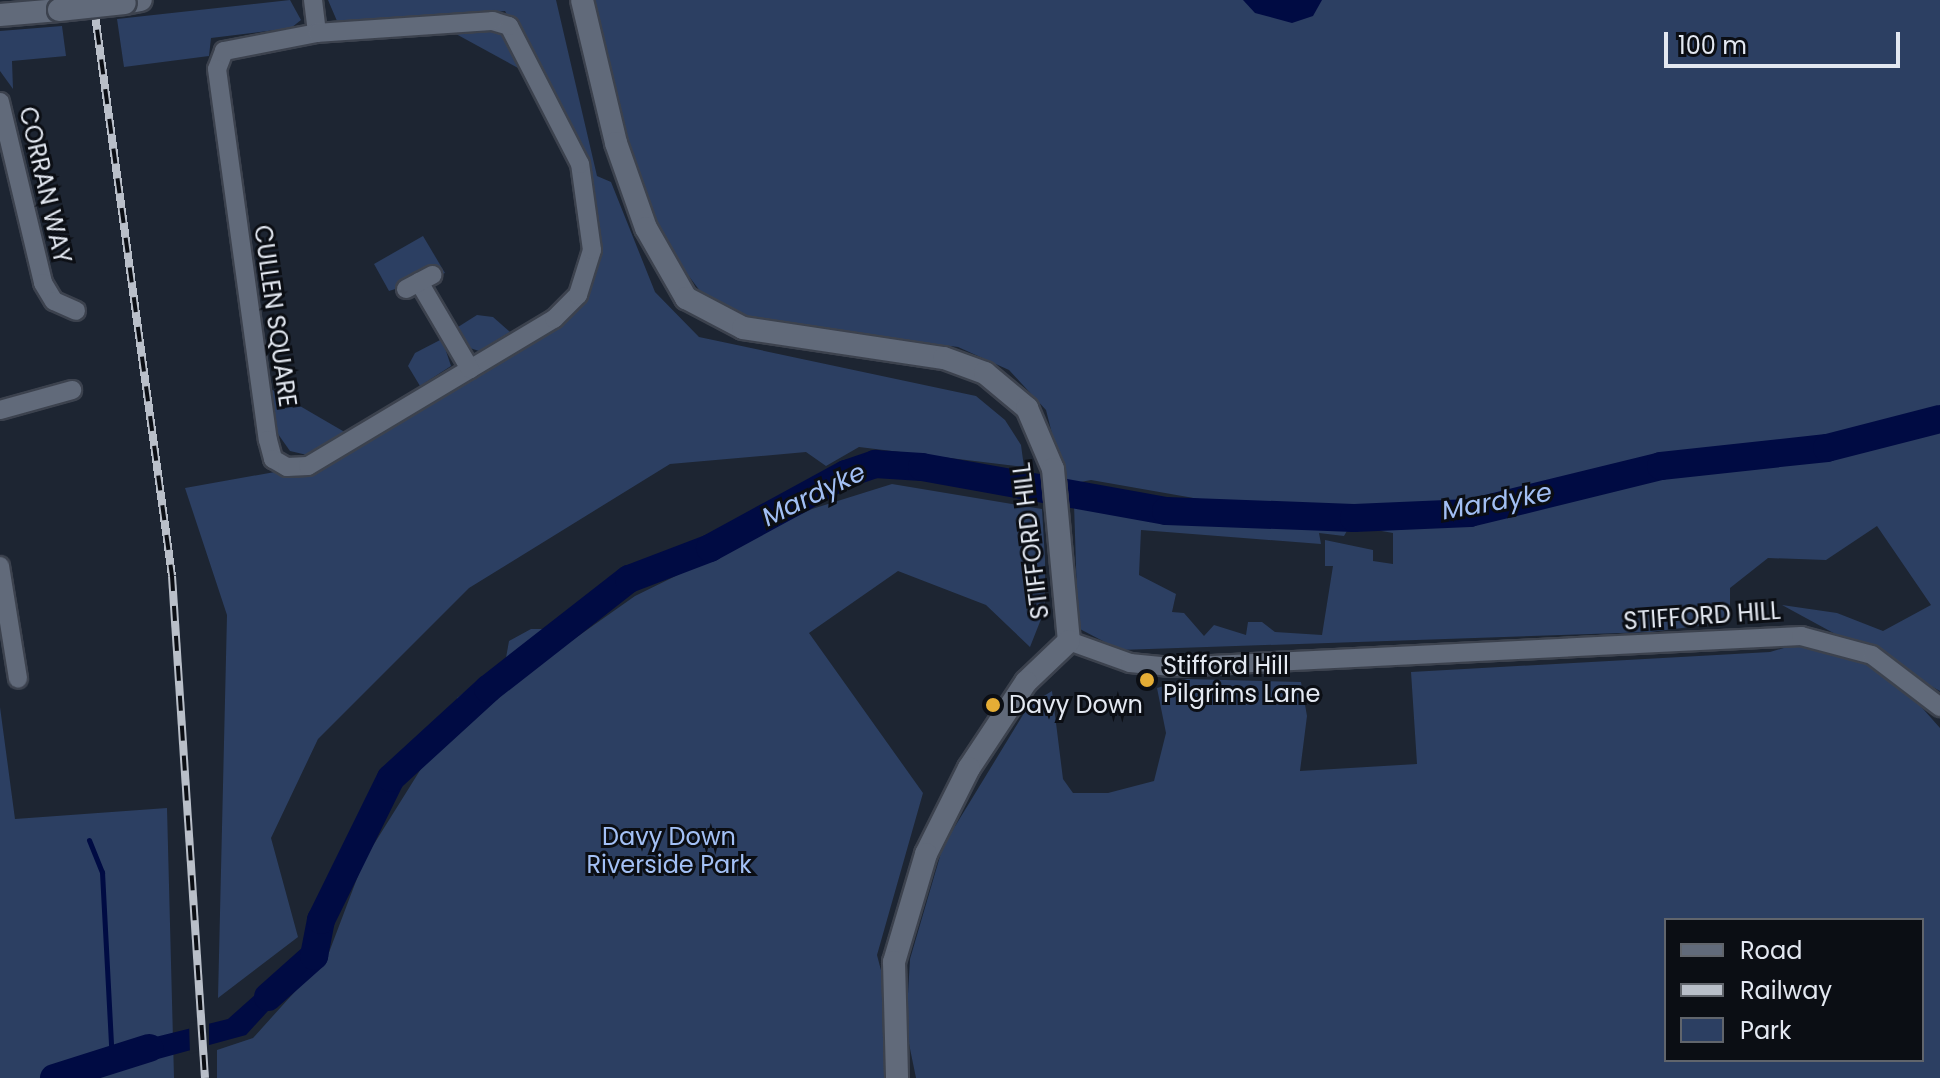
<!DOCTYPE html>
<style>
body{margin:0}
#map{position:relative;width:1940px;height:1078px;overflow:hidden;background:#1d2532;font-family:Poppins,sans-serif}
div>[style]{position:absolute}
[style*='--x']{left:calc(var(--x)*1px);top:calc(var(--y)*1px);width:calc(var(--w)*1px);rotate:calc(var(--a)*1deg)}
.green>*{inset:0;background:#2c3f62}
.water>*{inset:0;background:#000b43}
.pier>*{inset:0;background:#1d2532}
.stream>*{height:5px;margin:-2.5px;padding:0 2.5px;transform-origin:2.5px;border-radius:2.5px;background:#000b43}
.river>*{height:28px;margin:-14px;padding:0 14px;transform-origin:14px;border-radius:14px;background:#000b43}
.roads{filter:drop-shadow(2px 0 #3c424e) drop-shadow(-2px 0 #3c424e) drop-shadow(0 2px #3c424e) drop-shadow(0 -2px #3c424e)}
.minor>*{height:18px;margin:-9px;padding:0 9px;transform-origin:9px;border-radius:9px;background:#616a7a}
.secondary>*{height:22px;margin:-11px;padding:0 11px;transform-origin:11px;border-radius:11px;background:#616a7a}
.rail>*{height:8px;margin-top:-4px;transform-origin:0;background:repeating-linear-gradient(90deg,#0b0e14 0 15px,#b9bfc9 0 30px);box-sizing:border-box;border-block:2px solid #b9bfc9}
.bridges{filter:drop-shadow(2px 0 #3c424e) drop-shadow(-2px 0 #3c424e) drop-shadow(0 2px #3c424e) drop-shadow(0 -2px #3c424e)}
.secondary-bridge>*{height:22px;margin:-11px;padding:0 11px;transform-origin:11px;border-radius:11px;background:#616a7a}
.dots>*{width:22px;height:22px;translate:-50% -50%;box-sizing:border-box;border:4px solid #0b0e14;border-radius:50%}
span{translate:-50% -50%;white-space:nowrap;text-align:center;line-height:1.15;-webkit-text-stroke:6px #0b0e14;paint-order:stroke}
.street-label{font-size:24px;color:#e3e8f1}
.poi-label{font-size:24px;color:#e3e8f1}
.left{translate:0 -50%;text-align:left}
.park-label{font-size:24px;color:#a3c0f5}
.water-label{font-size:26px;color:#a2bff4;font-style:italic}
.legend{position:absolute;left:1664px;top:918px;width:260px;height:144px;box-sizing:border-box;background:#0b0e14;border:2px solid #61656c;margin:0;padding:10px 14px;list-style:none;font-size:24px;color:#e3e8f1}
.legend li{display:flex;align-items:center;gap:16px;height:40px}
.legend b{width:40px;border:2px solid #61656c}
.scale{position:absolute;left:1664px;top:32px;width:236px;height:36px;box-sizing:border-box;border:4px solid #e3e8f1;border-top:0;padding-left:10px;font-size:24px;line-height:28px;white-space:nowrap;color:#e3e8f1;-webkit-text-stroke:6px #0b0e14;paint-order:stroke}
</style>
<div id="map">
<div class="green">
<i style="clip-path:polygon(290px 0,301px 20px,291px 28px,211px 38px,209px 56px,124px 67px,117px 19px)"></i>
<i style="clip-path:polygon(328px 0,556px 0,597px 176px,611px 182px,655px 292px,699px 337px,976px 396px,1005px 420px,1021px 445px,1024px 467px,859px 447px,826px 466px,806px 452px,670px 464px,469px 588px,318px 739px,271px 838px,298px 937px,218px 998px,227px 615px,185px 488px,308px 466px,587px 290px,577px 146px,505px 11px,340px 28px)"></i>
<i style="clip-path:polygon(591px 0,1940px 0,1940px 691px,1782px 605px,1837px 613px,1883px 631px,1931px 605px,1877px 526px,1826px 560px,1768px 558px,1730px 588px,1730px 622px,1650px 632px,1120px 650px,1078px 628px,1074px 504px,1348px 529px,1344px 536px,1319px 533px,1321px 544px,1141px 530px,1139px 575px,1176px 594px,1172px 612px,1184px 613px,1204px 636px,1214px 625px,1246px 635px,1248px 622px,1262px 622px,1275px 632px,1322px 635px,1333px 566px,1325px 566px,1325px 540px,1373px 550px,1373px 561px,1393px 564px,1393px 533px,1091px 480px,1065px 485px,1046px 410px,1009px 370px,958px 347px,771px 323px,712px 307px,664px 243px,615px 106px)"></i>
<i style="clip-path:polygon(62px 26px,66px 56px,12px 61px,13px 89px,0 71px,0 31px)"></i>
<i style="clip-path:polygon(460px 27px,499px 29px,518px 68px,456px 34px)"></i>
<i style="clip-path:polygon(423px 236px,445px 273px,389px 291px,374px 264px)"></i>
<i style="clip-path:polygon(477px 315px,493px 317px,510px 332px,479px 351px,470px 348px,458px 327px)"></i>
<i style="clip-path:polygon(442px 339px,451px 366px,420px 386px,408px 366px,415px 353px)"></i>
<i style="clip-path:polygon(269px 388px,348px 434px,307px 455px,290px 451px,273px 427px)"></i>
<i style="clip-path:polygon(892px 484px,1042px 509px,1045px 559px,1045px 609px,1030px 647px,986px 605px,898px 571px,809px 633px,923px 793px,877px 955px,909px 1078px,217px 1078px,217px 1050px,253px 1038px,328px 955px,364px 860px,424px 764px,454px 733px,457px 698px,493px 671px,501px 686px,509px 641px,531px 629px,550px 629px,557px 651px,635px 596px,812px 509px)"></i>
<i style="clip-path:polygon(evenodd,1804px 642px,1847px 650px,1893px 675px,1940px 728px,1940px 1078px,916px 1078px,906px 1029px,910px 959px,943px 846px,1029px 705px,1052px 691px,1063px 779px,1073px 793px,1108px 793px,1154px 781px,1166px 733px,1157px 688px,1187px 679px,1301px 682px,1307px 716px,1300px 771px,1417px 764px,1411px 672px,1770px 652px,1804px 642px,1666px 920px,1922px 920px,1922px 1060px,1666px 1060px,1666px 920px)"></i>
<i style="clip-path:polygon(0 707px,15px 819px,167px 808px,174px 1078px,0 1078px)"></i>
</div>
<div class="water">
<i style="clip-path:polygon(1243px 0,1322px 0,1313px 16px,1292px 23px,1255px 13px)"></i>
<i style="clip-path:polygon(283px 970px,300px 976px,246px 1035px,114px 1071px,111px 1048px,228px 1019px)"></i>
</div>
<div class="pier">
<i style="clip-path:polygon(209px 1020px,209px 1049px,190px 1054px,189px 1023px)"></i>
</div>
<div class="stream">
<i style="--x:89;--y:840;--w:35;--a:68"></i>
<i style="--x:102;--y:872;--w:188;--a:87"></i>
</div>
<div class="river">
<i style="--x:268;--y:997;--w:62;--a:-41.7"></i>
<i style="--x:314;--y:956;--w:37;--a:-79"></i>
<i style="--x:321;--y:920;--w:158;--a:-63.8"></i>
<i style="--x:391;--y:778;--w:132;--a:-42.5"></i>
<i style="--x:488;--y:689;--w:179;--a:-38"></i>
<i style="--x:629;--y:579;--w:87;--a:-20.9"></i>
<i style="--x:710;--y:548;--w:155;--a:-28.6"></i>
<i style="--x:846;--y:474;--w:31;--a:-19"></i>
<i style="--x:875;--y:464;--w:47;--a:3.7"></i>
<i style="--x:922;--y:467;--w:248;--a:10.2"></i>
<i style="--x:1166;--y:511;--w:188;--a:2.1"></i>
<i style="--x:1354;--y:518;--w:116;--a:-2.5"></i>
<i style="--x:1470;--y:513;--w:197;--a:-13.8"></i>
<i style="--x:1661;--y:466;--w:167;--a:-6.2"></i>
<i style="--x:1827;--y:448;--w:117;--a:-14.4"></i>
<i style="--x:54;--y:1078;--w:100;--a:-17.5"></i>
</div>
<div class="roads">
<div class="minor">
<i style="--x:313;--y:0;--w:33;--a:83"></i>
<i style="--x:317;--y:33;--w:95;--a:169"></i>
<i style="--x:224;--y:51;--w:19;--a:111"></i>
<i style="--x:217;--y:69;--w:374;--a:82.2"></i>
<i style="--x:268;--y:440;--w:20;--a:75"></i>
<i style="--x:273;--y:459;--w:16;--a:30"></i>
<i style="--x:287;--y:467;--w:21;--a:-3"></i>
<i style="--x:308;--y:466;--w:287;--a:-30.9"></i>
<i style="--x:554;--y:319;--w:34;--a:-45"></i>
<i style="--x:578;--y:295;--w:47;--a:-72.7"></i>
<i style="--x:592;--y:250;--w:87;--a:-97.9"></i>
<i style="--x:580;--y:164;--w:155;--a:-117.2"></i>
<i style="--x:509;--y:26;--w:17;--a:-163"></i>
<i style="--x:493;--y:21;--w:176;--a:176.1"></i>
<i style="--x:0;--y:102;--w:186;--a:76.6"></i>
<i style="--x:43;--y:283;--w:21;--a:59"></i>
<i style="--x:54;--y:301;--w:24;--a:24"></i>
<i style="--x:419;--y:282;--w:101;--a:59.6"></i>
<i style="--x:406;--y:289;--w:30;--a:-28"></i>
<i style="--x:0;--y:410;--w:75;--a:-15.5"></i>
<i style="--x:0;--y:566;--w:114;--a:80.9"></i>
<i style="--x:1069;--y:641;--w:65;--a:19.8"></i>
<i style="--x:1130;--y:663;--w:41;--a:5.6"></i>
<i style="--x:1171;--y:667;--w:631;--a:-2.82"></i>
<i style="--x:1801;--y:636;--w:73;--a:15"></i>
<i style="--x:1872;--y:655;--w:86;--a:37.4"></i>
</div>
<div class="secondary">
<i style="--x:582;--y:0;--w:147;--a:76.6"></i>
<i style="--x:616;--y:143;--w:90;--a:70.6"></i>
<i style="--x:646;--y:228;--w:81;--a:60.3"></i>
<i style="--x:686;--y:298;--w:64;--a:27.8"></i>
<i style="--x:743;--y:328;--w:203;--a:8.5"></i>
<i style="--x:944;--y:358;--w:44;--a:20.1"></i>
<i style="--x:985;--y:373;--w:55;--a:39.8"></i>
<i style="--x:1027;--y:408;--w:66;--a:66.9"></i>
<i style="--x:1053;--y:469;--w:173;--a:84.7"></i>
<i style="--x:1069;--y:641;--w:59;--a:136.4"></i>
<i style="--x:1026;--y:682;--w:103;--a:123.5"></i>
<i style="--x:969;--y:768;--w:96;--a:116.6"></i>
<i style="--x:926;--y:854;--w:113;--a:106.5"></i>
<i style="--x:894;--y:962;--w:116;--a:88.5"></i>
<i style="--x:125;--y:3;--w:16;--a:-11"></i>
<i style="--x:0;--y:15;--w:59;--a:-4.8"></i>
</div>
</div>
<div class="rail">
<i style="--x:93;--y:0;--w:581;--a:82.19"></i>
<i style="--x:172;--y:576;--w:503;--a:86.24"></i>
</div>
<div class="bridges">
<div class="secondary-bridge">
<i style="--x:59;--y:10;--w:66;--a:-6.1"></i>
</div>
</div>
<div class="dots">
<i style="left:1147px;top:680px;background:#e5ad35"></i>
<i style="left:993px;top:705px;background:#e5ad35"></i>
</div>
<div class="street-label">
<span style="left:45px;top:185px;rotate:77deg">CORRAN WAY</span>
<span style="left:275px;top:316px;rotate:82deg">CULLEN SQUARE</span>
<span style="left:1031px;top:541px;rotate:-97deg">STIFFORD HILL</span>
<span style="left:1702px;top:616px;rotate:-4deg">STIFFORD HILL</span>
</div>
<div class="poi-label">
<span class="left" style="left:1163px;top:680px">Stifford Hill<br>Pilgrims Lane</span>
<span class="left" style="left:1009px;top:705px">Davy Down</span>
</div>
<div class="park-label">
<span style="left:669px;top:851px">Davy Down<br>Riverside Park</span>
</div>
<div class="water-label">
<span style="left:814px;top:495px;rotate:-26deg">Mardyke</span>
<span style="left:1497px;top:502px;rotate:-10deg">Mardyke</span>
</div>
<ul class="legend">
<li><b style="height:10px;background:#616a7a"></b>Road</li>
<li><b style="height:10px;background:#b9bfc9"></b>Railway</li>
<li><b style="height:22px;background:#2c3f62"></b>Park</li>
</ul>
<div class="scale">100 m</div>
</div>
